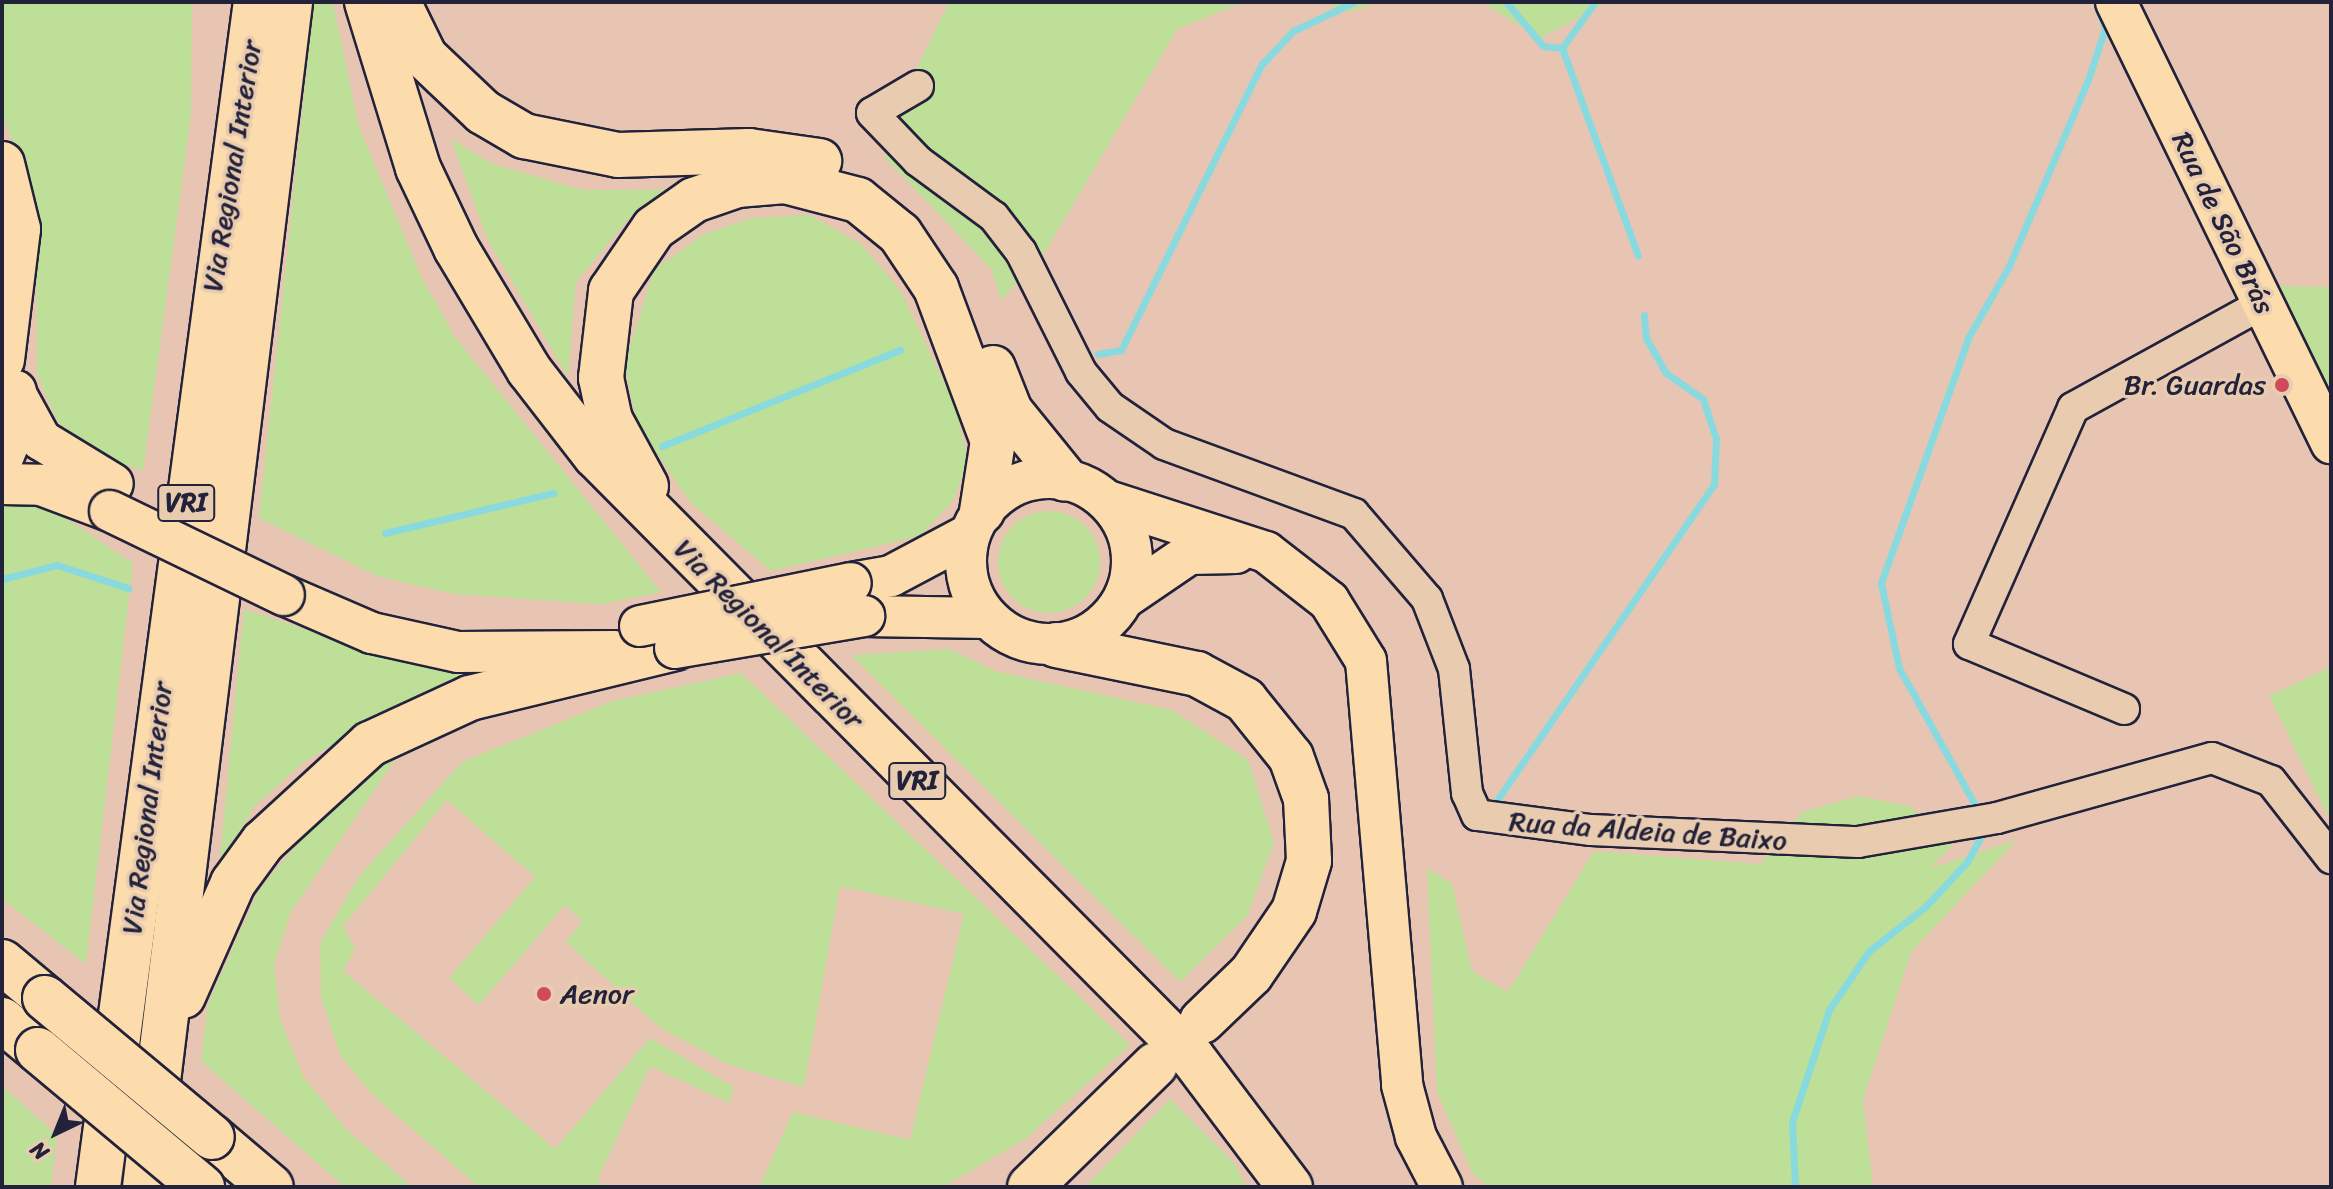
<!DOCTYPE html>
<meta charset="utf-8">
<style>
body{margin:0}
#map{position:relative;width:2333px;height:1189px;overflow:hidden;background:#e7c5b2;font-family:Sriracha,sans-serif}
div>[style]{position:absolute}
[style*='--x']{left:calc(var(--x)*1px);top:calc(var(--y)*1px);width:calc(var(--w)*1px);rotate:calc(var(--a)*1deg)}
.green>*{inset:0;background:#bddf98}
.round{border-radius:50%}
.stream>*{height:7px;margin:-3.5px;padding:0 3.5px;transform-origin:3.5px;border-radius:3.5px;background:#88dadf}
.roads{filter:drop-shadow(2px 0 #22223b) drop-shadow(-2px 0 #22223b) drop-shadow(0 2px #22223b) drop-shadow(0 -2px #22223b)}
.minor>*{height:30px;margin:-15px;padding:0 15px;transform-origin:15px;border-radius:15px;background:#e9ccaf}
.major>*{height:40px;margin:-20px;padding:0 20px;transform-origin:20px;border-radius:20px;background:#fcdcac}
.major>.ring{margin:-20px;padding:0;box-sizing:content-box;background:none;border:40px solid #fcdcac;border-radius:50%}
.highway>*{height:44px;margin:-22px;padding:0 22px;transform-origin:22px;border-radius:22px;background:#fcdcac}
.bridges{filter:drop-shadow(2px 0 #22223b) drop-shadow(-2px 0 #22223b) drop-shadow(0 2px #22223b) drop-shadow(0 -2px #22223b)}
.major-bridge>*{height:40px;margin:-20px;padding:0 20px;transform-origin:20px;border-radius:20px;background:#fcdcac}
.highway-bridge>*{height:44px;margin:-22px;padding:0 22px;transform-origin:22px;border-radius:22px;background:#fcdcac}
.dots>*{width:22px;height:22px;translate:-50% -50%;box-sizing:border-box;border:4px solid #e9ccaf;border-radius:50%}
span{translate:-50% -50%;white-space:nowrap;text-align:center;line-height:1.15;-webkit-text-stroke:7px #e9ccaf;paint-order:stroke}
.shield-label span{padding:2px 6px;background:#e9ccaf;border:2px solid;border-radius:6px;-webkit-text-stroke-width:0}
.shield-label{font-size:26px;color:#22223b;font-weight:700}
.street-label{font-size:28px;color:#22223b}
.poi-label{font-size:28px;color:#22223b}
.right{translate:-100% -50%;text-align:right}
.left{translate:0 -50%;text-align:left}
.frame{position:absolute;inset:0;border:4px solid #22223b;pointer-events:none}
.north{position:absolute;left:16px;top:1093px;width:80px;height:80px;-webkit-text-stroke:6px #e9ccaf;paint-order:stroke;rotate:223deg;font-size:22px;font-weight:700;line-height:32px;text-align:center;color:#22223b}
.north::after{content:'';display:block;margin:auto;width:28px;height:36px;background:#22223b;clip-path:polygon(50% 0,100% 100%,50% 72%,0 100%)}
</style>
<div id="map">
<div class="green">
<i style="clip-path:polygon(2px 2px,192px 2px,191px 115px,143px 471px,91px 452px,57px 421px,37px 374px,36px 197px,2px 115px)"></i>
<i style="clip-path:polygon(314px 2px,333px 2px,359px 127px,421px 276px,455px 337px,661px 592px,601px 604px,453px 594px,377px 576px,259px 518px)"></i>
<i style="clip-path:polygon(949px 2px,1244px 2px,1177px 29px,1045px 252px,1001px 300px,992px 270px,885px 158px,885px 132px)"></i>
<i style="clip-path:polygon(1325px 2px,1381px 2px,1347px 12px)"></i>
<i style="clip-path:polygon(1481px 2px,1607px 2px,1541px 38px)"></i>
<i style="clip-path:polygon(451px 139px,493px 164px,583px 190px,669px 190px,630px 217px,576px 282px,568px 377px,487px 238px)"></i>
<i style="clip-path:polygon(810px 215px,861px 244px,900px 290px,955px 405px,968px 460px,953px 501px,920px 536px,771px 571px,691px 503px,638px 426px,624px 366px,654px 270px,704px 234px,752px 218px)"></i>
<i style="clip-path:polygon(2271px 286px,2331px 287px,2331px 409px)"></i>
<i style="clip-path:polygon(28px 504px,61px 515px,133px 563px,86px 964px,2px 899px,2px 506px)"></i>
<i class="round" style="left:998px;top:511px;width:102px;height:102px"></i>
<i style="clip-path:polygon(244px 609px,421px 667px,508px 670px,364px 726px,304px 762px,254px 807px,219px 868px)"></i>
<i style="clip-path:polygon(950px 649px,995px 671px,1172px 710px,1248px 760px,1274px 842px,1248px 915px,1180px 982px,851px 655px)"></i>
<i style="clip-path:polygon(2331px 667px,2331px 822px,2269px 696px)"></i>
<i style="clip-path:polygon(741px 673px,1130px 1045px,1024px 1140px,943px 1187px,759px 1187px,793px 1112px,910px 1140px,964px 914px,840px 886px,804px 1087px,727px 1064px,659px 1027px,566px 942px,582px 921px,565px 905px,479px 1005px,449px 978px,535px 877px,447px 800px,343px 926px,355px 949px,343px 971px,555px 1149px,650px 1038px,734px 1087px,729px 1103px,650px 1066px,597px 1181px,609px 1187px,479px 1187px,373px 1095px,340px 1055px,321px 997px,320px 943px,360px 875px,462px 762px,613px 701px)"></i>
<i style="clip-path:polygon(399px 754px,291px 912px,274px 964px,280px 1018px,304px 1078px,347px 1130px,412px 1187px,345px 1187px,201px 1061px,208px 1003px,260px 888px,343px 792px)"></i>
<i style="clip-path:polygon(1860px 796px,1911px 807px,1952px 846px,1930px 868px,2017px 840px,1911px 952px,1863px 1100px,1873px 1187px,1488px 1187px,1472px 1172px,1437px 1092px,1427px 868px,1452px 884px,1472px 971px,1508px 992px,1594px 851px,1760px 864px,1802px 812px)"></i>
<i style="clip-path:polygon(2px 1086px,57px 1135px,51px 1187px,2px 1187px)"></i>
<i style="clip-path:polygon(1170px 1099px,1236px 1165px,1246px 1187px,1085px 1187px)"></i>
</div>
<div class="stream">
<i style="--x:1506;--y:2;--w:57;--a:49.9"></i>
<i style="--x:1543;--y:46;--w:19;--a:6"></i>
<i style="--x:1595;--y:2;--w:57;--a:125.7"></i>
<i style="--x:1562;--y:48;--w:221;--a:69.9"></i>
<i style="--x:1098;--y:354;--w:23;--a:-10"></i>
<i style="--x:1121;--y:350;--w:319;--a:-63.8"></i>
<i style="--x:1262;--y:64;--w:45;--a:-46.8"></i>
<i style="--x:1293;--y:31;--w:68;--a:-25.4"></i>
<i style="--x:662;--y:446;--w:257;--a:-22"></i>
<i style="--x:385;--y:533;--w:173;--a:-13.4"></i>
<i style="--x:2;--y:579;--w:57;--a:-14.3"></i>
<i style="--x:57;--y:565;--w:75;--a:17.9"></i>
<i style="--x:1495;--y:803;--w:387;--a:-55.5"></i>
<i style="--x:1714;--y:484;--w:45;--a:-87.5"></i>
<i style="--x:1716;--y:439;--w:42;--a:-108"></i>
<i style="--x:1703;--y:399;--w:45;--a:-144.9"></i>
<i style="--x:1666;--y:373;--w:39;--a:-120"></i>
<i style="--x:1646;--y:339;--w:24;--a:-95"></i>
<i style="--x:1980;--y:814;--w:167;--a:-119"></i>
<i style="--x:1899;--y:668;--w:87;--a:-102"></i>
<i style="--x:1881;--y:583;--w:260;--a:-70.4"></i>
<i style="--x:1968;--y:338;--w:83;--a:-60.3"></i>
<i style="--x:2009;--y:266;--w:202;--a:-67"></i>
<i style="--x:2088;--y:80;--w:55;--a:-71.9"></i>
<i style="--x:2105;--y:28;--w:28;--a:-109"></i>
<i style="--x:1795;--y:1187;--w:65;--a:-92.6"></i>
<i style="--x:1792;--y:1122;--w:118;--a:-71.7"></i>
<i style="--x:1829;--y:1010;--w:71;--a:-55.9"></i>
<i style="--x:1869;--y:951;--w:71;--a:-38.2"></i>
<i style="--x:1925;--y:907;--w:62;--a:-47"></i>
<i style="--x:1967;--y:862;--w:37;--a:-61"></i>
</div>
<div class="roads">
<div class="minor">
<i style="--x:918;--y:86;--w:53;--a:149.6"></i>
<i style="--x:872;--y:113;--w:66;--a:46.2"></i>
<i style="--x:918;--y:161;--w:94;--a:36.4"></i>
<i style="--x:994;--y:217;--w:44;--a:52.4"></i>
<i style="--x:1021;--y:252;--w:134;--a:63.4"></i>
<i style="--x:1081;--y:372;--w:45;--a:50.4"></i>
<i style="--x:1110;--y:407;--w:65;--a:34.4"></i>
<i style="--x:1164;--y:444;--w:202;--a:20.2"></i>
<i style="--x:1354;--y:514;--w:112;--a:49.3"></i>
<i style="--x:1427;--y:599;--w:75;--a:68.9"></i>
<i style="--x:1454;--y:669;--w:125;--a:84"></i>
<i style="--x:1467;--y:793;--w:24;--a:66"></i>
<i style="--x:1477;--y:815;--w:115;--a:7.5"></i>
<i style="--x:1591;--y:830;--w:267;--a:2.6"></i>
<i style="--x:1858;--y:842;--w:141;--a:-9.8"></i>
<i style="--x:1997;--y:818;--w:223;--a:-15.6"></i>
<i style="--x:2212;--y:758;--w:63;--a:21.3"></i>
<i style="--x:2271;--y:781;--w:98;--a:52.1"></i>
<i style="--x:2124;--y:709;--w:168;--a:-157.2"></i>
<i style="--x:1969;--y:644;--w:258;--a:-66.2"></i>
<i style="--x:2073;--y:408;--w:216;--a:-28.8"></i>
</div>
<div class="major">
<i style="--x:2116;--y:2;--w:491;--a:64"></i>
<i style="--x:17;--y:396;--w:50;--a:61.4"></i>
<i style="--x:41;--y:440;--w:84;--a:31.4"></i>
<i style="--x:2;--y:460;--w:42;--a:-67.7"></i>
<i style="--x:18;--y:421;--w:30;--a:-94"></i>
<i class="ring" style="left:966px;top:478px;width:126px;height:126px"></i>
<i style="--x:2;--y:484;--w:39;--a:1"></i>
<i style="--x:41;--y:485;--w:74;--a:20.6"></i>
<i style="--x:1108;--y:501;--w:166;--a:17.9"></i>
<i style="--x:1266;--y:552;--w:80;--a:37.9"></i>
<i style="--x:1329;--y:601;--w:70;--a:58.3"></i>
<i style="--x:1366;--y:661;--w:426;--a:85.1"></i>
<i style="--x:1402;--y:1085;--w:54;--a:74.9"></i>
<i style="--x:1416;--y:1137;--w:56;--a:62.5"></i>
<i style="--x:851;--y:583;--w:41;--a:-9.9"></i>
<i style="--x:891;--y:576;--w:89;--a:-28"></i>
<i style="--x:284;--y:595;--w:96;--a:23.4"></i>
<i style="--x:372;--y:633;--w:88;--a:12.5"></i>
<i style="--x:458;--y:652;--w:156;--a:-0.4"></i>
<i style="--x:1126;--y:597;--w:76;--a:-34.3"></i>
<i style="--x:1189;--y:554;--w:47;--a:-1.2"></i>
<i style="--x:864;--y:616;--w:123;--a:0.9"></i>
</div>
<div class="highway">
<i style="--x:367;--y:2;--w:174;--a:72.9"></i>
<i style="--x:418;--y:168;--w:89;--a:64.6"></i>
<i style="--x:456;--y:248;--w:142;--a:59.1"></i>
<i style="--x:529;--y:370;--w:108;--a:52.2"></i>
<i style="--x:595;--y:455;--w:848;--a:45.24"></i>
<i style="--x:1192;--y:1057;--w:163;--a:53"></i>
<i style="--x:398;--y:2;--w:61;--a:63.9"></i>
<i style="--x:425;--y:57;--w:80;--a:43.5"></i>
<i style="--x:483;--y:112;--w:48;--a:30.3"></i>
<i style="--x:524;--y:136;--w:96;--a:11.4"></i>
<i style="--x:618;--y:155;--w:131;--a:-1.7"></i>
<i style="--x:749;--y:151;--w:71;--a:8.1"></i>
<i style="--x:2;--y:164;--w:67;--a:76.2"></i>
<i style="--x:18;--y:229;--w:132;--a:97"></i>
<i style="--x:993;--y:368;--w:46;--a:68.4"></i>
<i style="--x:1010;--y:411;--w:87;--a:51"></i>
<i style="--x:646;--y:486;--w:75;--a:-118.6"></i>
<i style="--x:610;--y:420;--w:43;--a:-102.1"></i>
<i style="--x:601;--y:378;--w:88;--a:-83.4"></i>
<i style="--x:611;--y:291;--w:76;--a:-55.7"></i>
<i style="--x:654;--y:228;--w:49;--a:-35"></i>
<i style="--x:694;--y:200;--w:46;--a:-19.2"></i>
<i style="--x:737;--y:185;--w:48;--a:-4.8"></i>
<i style="--x:785;--y:181;--w:75;--a:14.6"></i>
<i style="--x:858;--y:200;--w:54;--a:39"></i>
<i style="--x:900;--y:234;--w:65;--a:56.3"></i>
<i style="--x:936;--y:288;--w:163;--a:69.6"></i>
<i style="--x:993;--y:441;--w:71;--a:98.9"></i>
<i style="--x:1056;--y:645;--w:144;--a:11.6"></i>
<i style="--x:1197;--y:674;--w:55;--a:28.4"></i>
<i style="--x:1245;--y:700;--w:73;--a:51.1"></i>
<i style="--x:1291;--y:757;--w:45;--a:70.3"></i>
<i style="--x:1306;--y:799;--w:62;--a:87.2"></i>
<i style="--x:1309;--y:861;--w:52;--a:106.7"></i>
<i style="--x:1294;--y:911;--w:76;--a:124.3"></i>
<i style="--x:1251;--y:974;--w:68;--a:136.2"></i>
<i style="--x:2;--y:962;--w:56;--a:39.9"></i>
<i style="--x:183;--y:996;--w:124;--a:-66.1"></i>
<i style="--x:233;--y:883;--w:51;--a:-53.8"></i>
<i style="--x:263;--y:842;--w:145;--a:-42.5"></i>
<i style="--x:370;--y:744;--w:110;--a:-24.7"></i>
<i style="--x:470;--y:698;--w:211;--a:-13.7"></i>
<i style="--x:2;--y:1020;--w:47;--a:39.8"></i>
<i style="--x:212;--y:1137;--w:77;--a:40.3"></i>
<i style="--x:98;--y:1187;--w:1195;--a:-82.41"></i>
<i style="--x:145;--y:1187;--w:1194;--a:-83.02"></i>
<i style="--x:1030;--y:1187;--w:175;--a:-44.3"></i>
</div>
</div>
<div class="bridges">
<div class="major-bridge">
<i style="--x:110;--y:511;--w:193;--a:25.8"></i>
<i style="--x:640;--y:626;--w:215;--a:-11.5"></i>
<i style="--x:675;--y:648;--w:192;--a:-9.6"></i>
</div>
<div class="highway-bridge">
<i style="--x:45;--y:998;--w:217;--a:39.8"></i>
<i style="--x:38;--y:1050;--w:214;--a:39.9"></i>
</div>
</div>
<div class="dots">
<i style="left:2282px;top:385px;background:#d1495b"></i>
<i style="left:544px;top:994px;background:#d1495b"></i>
</div>
<div class="shield-label">
<span style="left:186px;top:503px">VRI</span>
<span style="left:917px;top:781px">VRI</span>
</div>
<div class="street-label">
<span style="left:232px;top:166px;rotate:-81deg">Via Regional Interior</span>
<span style="left:2223px;top:223px;rotate:64deg">Rua de São Brás</span>
<span style="left:769px;top:634px;rotate:45deg">Via Regional Interior</span>
<span style="left:147px;top:808px;rotate:-83deg">Via Regional Interior</span>
<span style="left:1648px;top:831px;rotate:4deg">Rua da Aldeia de Baixo</span>
</div>
<div class="poi-label">
<span class="right" style="left:2266px;top:385px">Br. Guardas</span>
<span class="left" style="left:560px;top:994px">Aenor</span>
</div>
<div class="frame"></div>
<div class="north">N</div>
</div>
